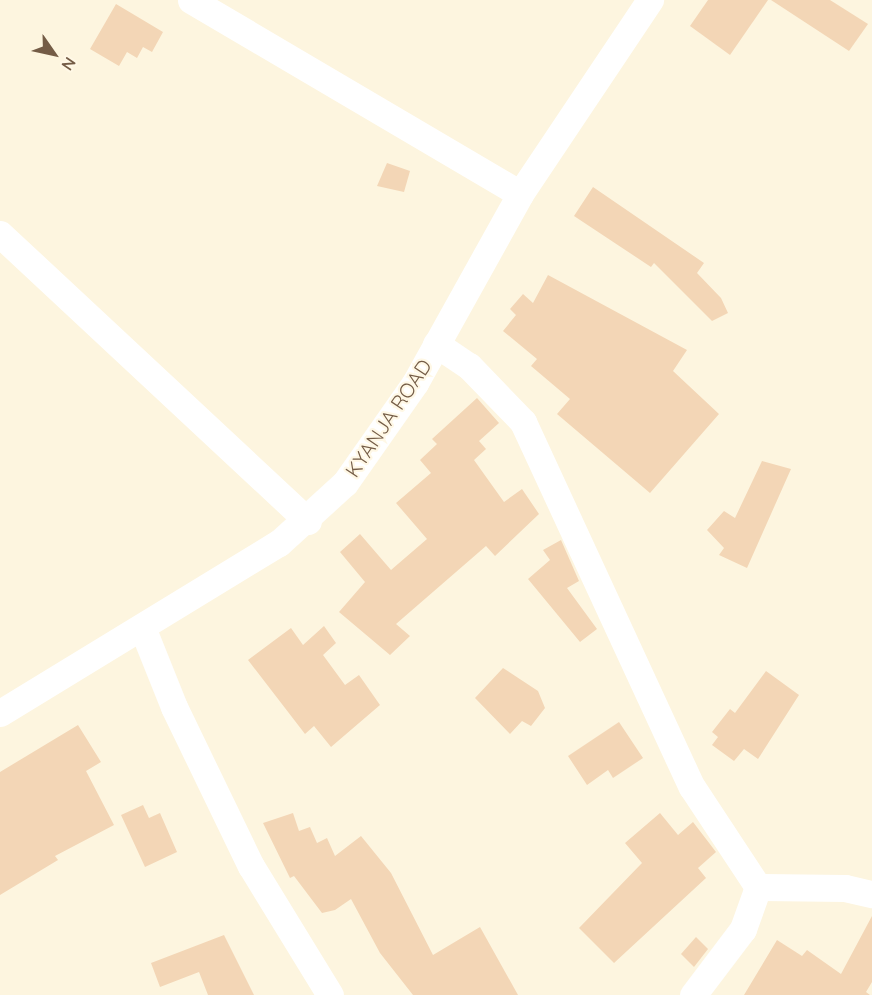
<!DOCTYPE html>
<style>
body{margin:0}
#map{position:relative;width:872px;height:995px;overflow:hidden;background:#fdf5df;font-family:Quicksand,sans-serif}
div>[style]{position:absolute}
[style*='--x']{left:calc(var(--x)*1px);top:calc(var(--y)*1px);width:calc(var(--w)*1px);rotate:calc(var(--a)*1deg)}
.building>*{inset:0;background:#f3d6b6}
.minor>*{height:27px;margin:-13.5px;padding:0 13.5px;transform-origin:13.5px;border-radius:13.5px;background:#fff}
span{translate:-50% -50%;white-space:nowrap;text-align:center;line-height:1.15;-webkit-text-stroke:4.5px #fff8e6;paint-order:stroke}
.street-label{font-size:20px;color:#745c46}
.north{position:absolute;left:24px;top:24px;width:60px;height:60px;-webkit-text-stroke:4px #fff8e6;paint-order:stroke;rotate:124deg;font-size:16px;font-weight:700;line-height:24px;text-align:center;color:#745c46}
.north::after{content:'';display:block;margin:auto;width:21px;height:27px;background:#745c46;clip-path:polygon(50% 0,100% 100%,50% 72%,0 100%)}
</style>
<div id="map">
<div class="building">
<i style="clip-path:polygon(708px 0,768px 0,730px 55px,690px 26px)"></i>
<i style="clip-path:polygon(771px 0,830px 0,868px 24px,849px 51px)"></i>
<i style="clip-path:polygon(116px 4px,163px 32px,152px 52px,143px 47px,137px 58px,127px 52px,119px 66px,90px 49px)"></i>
<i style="clip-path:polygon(387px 163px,410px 171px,404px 192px,377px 186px)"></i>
<i style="clip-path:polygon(593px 187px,704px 263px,697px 273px,721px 298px,728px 313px,712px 321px,654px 263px,651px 267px,574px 216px)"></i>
<i style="clip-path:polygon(548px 275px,687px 350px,673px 371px,719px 414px,650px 493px,557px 414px,570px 399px,531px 366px,537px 359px,503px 331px,516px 315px,510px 309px,523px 294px,533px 303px)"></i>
<i style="clip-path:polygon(477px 398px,499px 423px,479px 441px,486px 449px,474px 460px,504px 502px,522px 489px,539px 514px,495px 556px,486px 546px,396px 624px,410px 636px,390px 655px,339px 612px,365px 582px,340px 552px,360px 534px,391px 570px,427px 539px,396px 503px,431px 473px,420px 460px,437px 444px,432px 439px)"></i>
<i style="clip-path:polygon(762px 461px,791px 469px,747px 568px,719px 555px,724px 548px,707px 530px,724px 511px,735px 518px)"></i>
<i style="clip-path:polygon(561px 540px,579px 581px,567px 588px,597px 629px,580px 642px,528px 579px,550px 560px,543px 550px)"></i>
<i style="clip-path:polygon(324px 626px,336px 643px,323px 655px,345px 685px,359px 675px,380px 705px,331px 747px,314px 726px,305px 734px,248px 660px,291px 628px,303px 645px)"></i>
<i style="clip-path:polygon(503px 668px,538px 691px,545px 708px,531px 726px,522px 721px,510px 734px,475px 698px)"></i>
<i style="clip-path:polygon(766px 671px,799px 695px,758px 759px,744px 749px,734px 761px,712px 745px,718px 737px,712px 732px,730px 709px,735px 713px)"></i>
<i style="clip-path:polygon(619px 722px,643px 758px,613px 778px,608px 770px,587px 785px,568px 756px)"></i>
<i style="clip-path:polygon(78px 725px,101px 762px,86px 771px,114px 825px,55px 856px,58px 860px,0 895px,0 772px)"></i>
<i style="clip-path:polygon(143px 805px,149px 818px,160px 813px,177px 852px,145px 867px,121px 815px)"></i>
<i style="clip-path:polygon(293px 813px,299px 831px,310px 827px,317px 843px,327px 838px,335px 856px,361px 836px,391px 873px,433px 955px,480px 927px,518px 995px,413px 995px,380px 953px,351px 899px,335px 910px,322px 913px,294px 876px,290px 878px,263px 823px)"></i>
<i style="clip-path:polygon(660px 813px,678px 835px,693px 822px,716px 852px,698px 868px,706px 878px,614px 963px,579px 928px,642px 863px,625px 843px)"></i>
<i style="clip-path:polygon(872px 916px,872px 982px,866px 992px,870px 995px,744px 995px,777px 940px,802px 956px,807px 950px,841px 974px)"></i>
<i style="clip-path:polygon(224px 935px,254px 995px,208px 995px,199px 972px,160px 987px,151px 963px)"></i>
<i style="clip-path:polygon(696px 937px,708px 949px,694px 967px,681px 954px)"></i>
</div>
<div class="minor">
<i style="--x:191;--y:0;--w:382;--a:30.5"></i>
<i style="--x:0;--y:234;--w:421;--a:43"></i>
<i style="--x:436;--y:344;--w:40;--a:34"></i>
<i style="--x:469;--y:366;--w:78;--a:46"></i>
<i style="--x:523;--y:422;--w:402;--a:65.2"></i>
<i style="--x:692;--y:787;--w:120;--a:56.6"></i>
<i style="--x:758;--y:887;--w:45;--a:109.7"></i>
<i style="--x:743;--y:929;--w:83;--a:127.1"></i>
<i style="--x:142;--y:627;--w:86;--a:68.2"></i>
<i style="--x:174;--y:707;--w:177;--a:64.2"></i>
<i style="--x:251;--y:866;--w:151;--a:58.5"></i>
<i style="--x:0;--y:713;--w:327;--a:-31.4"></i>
<i style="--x:279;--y:543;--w:89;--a:-42.3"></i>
<i style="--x:345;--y:483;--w:122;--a:-55"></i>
<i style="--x:415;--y:383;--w:216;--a:-60.9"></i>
<i style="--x:520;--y:194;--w:234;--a:-56.2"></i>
<i style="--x:758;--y:887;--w:87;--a:0.7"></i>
<i style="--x:845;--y:888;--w:28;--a:13"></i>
</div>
<div class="street-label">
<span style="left:388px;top:418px;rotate:-56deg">KYANJA ROAD</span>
</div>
<div class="north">N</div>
</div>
